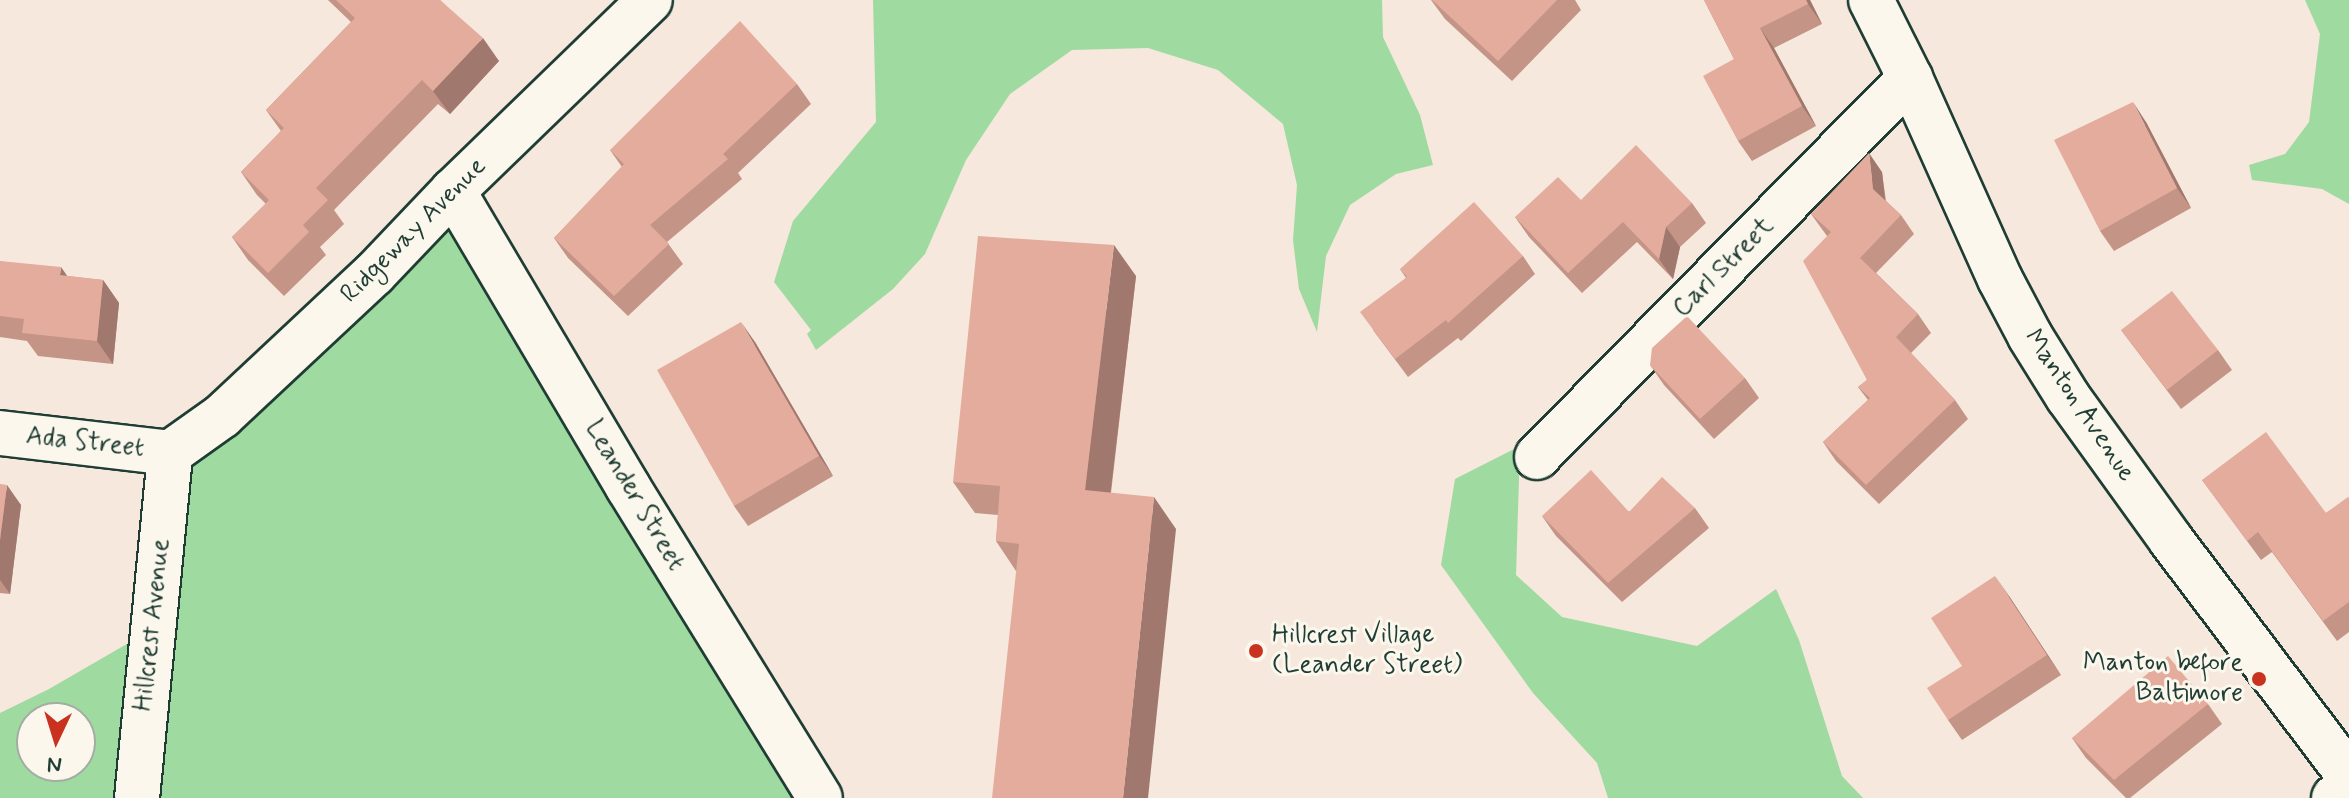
<!DOCTYPE html>
<style>
body{margin:0}
#map{position:relative;width:2349px;height:798px;overflow:hidden;background:#f6e8dc;font-family:Mynerve,sans-serif}
div>[style]{position:absolute}
[style*='--x']{left:calc(var(--x)*1px);top:calc(var(--y)*1px);width:calc(var(--w)*1px);rotate:calc(var(--a)*1deg)}
.green>*{inset:0;background:#9fdaa1}
.roads{filter:drop-shadow(2px 0 #1f3d34) drop-shadow(-2px 0 #1f3d34) drop-shadow(0 2px #1f3d34) drop-shadow(0 -2px #1f3d34)}
.minor>*{height:44px;margin:-22px;padding:0 22px;transform-origin:22px;border-radius:22px;background:#fbf7ec}
.major>*{height:44px;margin:-22px;padding:0 22px;transform-origin:22px;border-radius:22px;background:#fbf7ec}
.wall>*{inset:0;background:#c49487}
.shaded-wall>*{inset:0;background:#a0786e}
.building>*{inset:0;background:#e4ac9d}
.dots>*{width:22px;height:22px;translate:-50% -50%;box-sizing:border-box;border:4px solid #fbf7ec;border-radius:50%}
span{translate:-50% -50%;white-space:nowrap;text-align:center;line-height:1.15;-webkit-text-stroke:6px #fbf7ec;paint-order:stroke}
.street-label{font-size:26px;color:#1f3d34}
.poi-label{font-size:26px;color:#1f3d34}
.left{translate:0 -50%;text-align:left}
.right{translate:-100% -50%;text-align:right}
.north{position:absolute;left:16px;top:702px;width:80px;height:80px;box-sizing:border-box;background:#fbf7ec;border:2px solid #a3ada2;border-radius:50%;rotate:184deg;font-size:22px;font-weight:700;line-height:32px;text-align:center;color:#1f3d34}
.north::after{content:'';display:block;margin:auto;width:28px;height:36px;background:#c8321e;clip-path:polygon(50% 0,100% 100%,50% 72%,0 100%)}
</style>
<div id="map">
<div class="green">
<i style="clip-path:polygon(873px 0,1382px 0,1383px 37px,1420px 115px,1433px 165px,1396px 174px,1350px 205px,1326px 256px,1317px 332px,1299px 289px,1293px 240px,1297px 185px,1283px 124px,1218px 70px,1148px 48px,1072px 50px,1010px 94px,966px 160px,925px 254px,893px 289px,816px 350px,807px 334px,811px 330px,774px 282px,793px 221px,876px 122px)"></i>
<i style="clip-path:polygon(2305px 0,2349px 0,2349px 204px,2322px 189px,2252px 180px,2249px 165px,2285px 154px,2309px 122px,2320px 34px)"></i>
<i style="clip-path:polygon(evenodd,456px 219px,816px 798px,0 798px,0 713px,49px 689px,144px 634px,165px 459px,456px 219px,32px 718px,80px 718px,80px 766px,32px 766px,32px 718px)"></i>
<i style="clip-path:polygon(1520px 446px,1516px 575px,1562px 617px,1697px 646px,1776px 589px,1799px 640px,1842px 776px,1863px 798px,1608px 798px,1597px 763px,1533px 693px,1441px 565px,1455px 479px)"></i>
</div>
<div class="roads">
<div class="minor">
<i style="--x:453;--y:191;--w:344;--a:59.4"></i>
<i style="--x:628;--y:487;--w:365;--a:58.3"></i>
<i style="--x:0;--y:433;--w:171;--a:6.7"></i>
<i style="--x:170;--y:453;--w:64;--a:-35.4"></i>
<i style="--x:222;--y:416;--w:208;--a:-43.1"></i>
<i style="--x:374;--y:274;--w:115;--a:-46.4"></i>
<i style="--x:453;--y:191;--w:274;--a:-44.1"></i>
<i style="--x:1537;--y:457;--w:532;--a:-45.46"></i>
<i style="--x:137;--y:798;--w:347;--a:-84.5"></i>
<i style="--x:2334;--y:798;--w:21;--a:-43"></i>
</div>
<div class="major">
<i style="--x:1871;--y:0;--w:87;--a:63.4"></i>
<i style="--x:1910;--y:78;--w:220;--a:65.9"></i>
<i style="--x:2000;--y:279;--w:64;--a:62.2"></i>
<i style="--x:2030;--y:336;--w:72;--a:58.1"></i>
<i style="--x:2068;--y:397;--w:176;--a:54.2"></i>
<i style="--x:2171;--y:540;--w:295;--a:52.9"></i>
</div>
</div>
<div class="wall">
<i style="clip-path:polygon(328px 0,440px 0,499px 61px,450px 114px,438px 104px,334px 210px,344px 224px,320px 247px,326px 255px,284px 296px,248px 260px,232px 237px,266px 204px,257px 195px,241px 172px,281px 131px,266px 110px,351px 22px)"></i>
<i style="clip-path:polygon(1431px 0,1575px 0,1581px 10px,1512px 81px,1445px 19px)"></i>
<i style="clip-path:polygon(1704px 0,1810px 0,1822px 24px,1774px 48px,1816px 126px,1752px 161px,1738px 141px,1734px 59px)"></i>
<i style="clip-path:polygon(797px 84px,811px 104px,738px 173px,742px 179px,667px 242px,683px 264px,628px 316px,568px 258px,554px 238px,622px 167px,610px 150px)"></i>
<i style="clip-path:polygon(2146px 122px,2191px 208px,2114px 251px,2100px 231px)"></i>
<i style="clip-path:polygon(1882px 172px,1886px 201px,1901px 215px,1914px 234px,1876px 273px,1918px 314px,1931px 333px,1911px 353px,1955px 400px,1968px 419px,1879px 504px,1836px 461px,1823px 442px,1868px 400px,1858px 387px,1867px 380px,1827px 236px,1811px 214px)"></i>
<i style="clip-path:polygon(1581px 200px,1692px 203px,1706px 223px,1680px 247px,1673px 279px,1637px 242px,1582px 293px,1529px 237px,1515px 217px)"></i>
<i style="clip-path:polygon(1523px 256px,1535px 274px,1461px 341px,1458px 338px,1408px 377px,1373px 330px,1406px 278px,1400px 269px)"></i>
<i style="clip-path:polygon(0 261px,67px 276px,103px 280px,119px 303px,113px 364px,38px 356px,27px 341px,0 337px)"></i>
<i style="clip-path:polygon(1136px 276px,1111px 493px,1176px 529px,1016px 571px,996px 541px,998px 515px,975px 513px,953px 482px)"></i>
<i style="clip-path:polygon(2121px 330px,2218px 350px,2232px 370px,2181px 409px)"></i>
<i style="clip-path:polygon(755px 342px,833px 476px,748px 526px,734px 506px)"></i>
<i style="clip-path:polygon(1650px 365px,1745px 378px,1759px 398px,1714px 439px,1664px 385px)"></i>
<i style="clip-path:polygon(2202px 480px,2326px 513px,2349px 498px,2349px 632px,2337px 641px,2272px 552px,2261px 560px)"></i>
<i style="clip-path:polygon(0 484px,21px 505px,10px 594px,0 593px)"></i>
<i style="clip-path:polygon(1695px 508px,1709px 528px,1622px 602px,1556px 536px,1542px 516px)"></i>
<i style="clip-path:polygon(2009px 596px,2061px 675px,1962px 740px,1948px 720px,1962px 666px)"></i>
<i style="clip-path:polygon(2208px 704px,2222px 724px,2130px 798px,2126px 798px,2086px 758px,2072px 738px)"></i>
</div>
<div class="shaded-wall">
<i style="clip-path:polygon(1806px 0,1810px 0,1822px 24px,1808px 4px)"></i>
<i style="clip-path:polygon(1760px 28px,1774px 48px,1816px 126px,1802px 106px)"></i>
<i style="clip-path:polygon(483px 38px,499px 61px,450px 114px,433px 91px)"></i>
<i style="clip-path:polygon(2133px 102px,2146px 122px,2191px 208px,2177px 188px)"></i>
<i style="clip-path:polygon(1869px 153px,1882px 172px,1886px 208px,1873px 189px)"></i>
<i style="clip-path:polygon(1666px 227px,1680px 247px,1673px 279px,1659px 259px)"></i>
<i style="clip-path:polygon(1114px 245px,1136px 276px,1107px 522px,1085px 490px)"></i>
<i style="clip-path:polygon(61px 267px,77px 290px,60px 275px)"></i>
<i style="clip-path:polygon(103px 280px,119px 303px,113px 364px,97px 341px)"></i>
<i style="clip-path:polygon(741px 322px,755px 342px,833px 476px,819px 456px)"></i>
<i style="clip-path:polygon(7px 485px,21px 505px,10px 594px,0 580px,0 540px)"></i>
<i style="clip-path:polygon(1154px 497px,1176px 529px,1148px 798px,1123px 798px)"></i>
<i style="clip-path:polygon(1995px 576px,2009px 596px,2061px 675px,2047px 655px)"></i>
</div>
<div class="building">
<i style="clip-path:polygon(336px 0,440px 0,483px 38px,433px 91px,422px 80px,316px 188px,328px 200px,303px 225px,309px 232px,268px 273px,232px 237px,269px 200px,241px 172px,284px 128px,266px 110px,355px 18px)"></i>
<i style="clip-path:polygon(1432px 0,1557px 0,1498px 61px)"></i>
<i style="clip-path:polygon(1704px 0,1806px 0,1808px 4px,1760px 28px,1802px 106px,1738px 141px,1703px 76px,1734px 59px)"></i>
<i style="clip-path:polygon(740px 21px,797px 84px,723px 154px,728px 159px,650px 225px,669px 244px,614px 296px,554px 238px,624px 164px,610px 150px)"></i>
<i style="clip-path:polygon(2133px 102px,2177px 188px,2100px 231px,2054px 140px)"></i>
<i style="clip-path:polygon(1636px 145px,1692px 203px,1666px 227px,1659px 259px,1623px 222px,1568px 273px,1515px 217px,1558px 177px,1581px 200px)"></i>
<i style="clip-path:polygon(1869px 153px,1873px 189px,1901px 215px,1860px 258px,1918px 314px,1896px 337px,1955px 400px,1866px 485px,1823px 442px,1870px 398px,1858px 387px,1867px 380px,1803px 261px,1831px 232px,1811px 214px)"></i>
<i style="clip-path:polygon(1474px 202px,1523px 256px,1448px 323px,1446px 320px,1395px 359px,1360px 312px,1407px 277px,1400px 269px)"></i>
<i style="clip-path:polygon(978px 236px,1114px 245px,1085px 490px,1154px 497px,1123px 798px,992px 798px,1019px 544px,996px 541px,1000px 486px,953px 482px)"></i>
<i style="clip-path:polygon(0 261px,61px 267px,60px 275px,103px 280px,97px 341px,22px 333px,24px 319px,0 316px)"></i>
<i style="clip-path:polygon(2172px 291px,2218px 350px,2167px 390px,2121px 330px)"></i>
<i style="clip-path:polygon(1687px 316px,1745px 378px,1700px 419px,1650px 365px,1652px 348px)"></i>
<i style="clip-path:polygon(741px 322px,819px 456px,734px 506px,657px 370px)"></i>
<i style="clip-path:polygon(2266px 432px,2326px 513px,2348px 497px,2349px 498px,2349px 602px,2323px 621px,2258px 532px,2247px 541px,2202px 480px)"></i>
<i style="clip-path:polygon(1591px 470px,1629px 512px,1662px 477px,1695px 508px,1608px 583px,1542px 516px)"></i>
<i style="clip-path:polygon(0 484px,7px 485px,0 540px)"></i>
<i style="clip-path:polygon(1995px 576px,2047px 655px,1948px 720px,1927px 688px,1962px 666px,1931px 618px)"></i>
<i style="clip-path:polygon(2168px 656px,2208px 704px,2114px 780px,2072px 738px)"></i>
</div>
<div class="dots">
<i style="left:1256px;top:651px;background:#c8321e"></i>
<i style="left:2259px;top:679px;background:#c8321e"></i>
</div>
<div class="street-label">
<span style="left:414px;top:231px;rotate:-45deg">Ridgeway Avenue</span>
<span style="left:1724px;top:268px;rotate:-45deg">Carl Street</span>
<span style="left:2079px;top:406px;rotate:56deg">Manton Avenue</span>
<span style="left:85px;top:443px;rotate:6deg">Ada Street</span>
<span style="left:634px;top:496px;rotate:59deg">Leander Street</span>
<span style="left:153px;top:625px;rotate:-84deg">Hillcrest Avenue</span>
</div>
<div class="poi-label">
<span class="left" style="left:1272px;top:651px">Hillcrest Village<br>(Leander Street)</span>
<span class="right" style="left:2243px;top:679px">Manton before<br>Baltimore</span>
</div>
<div class="north">N</div>
</div>
